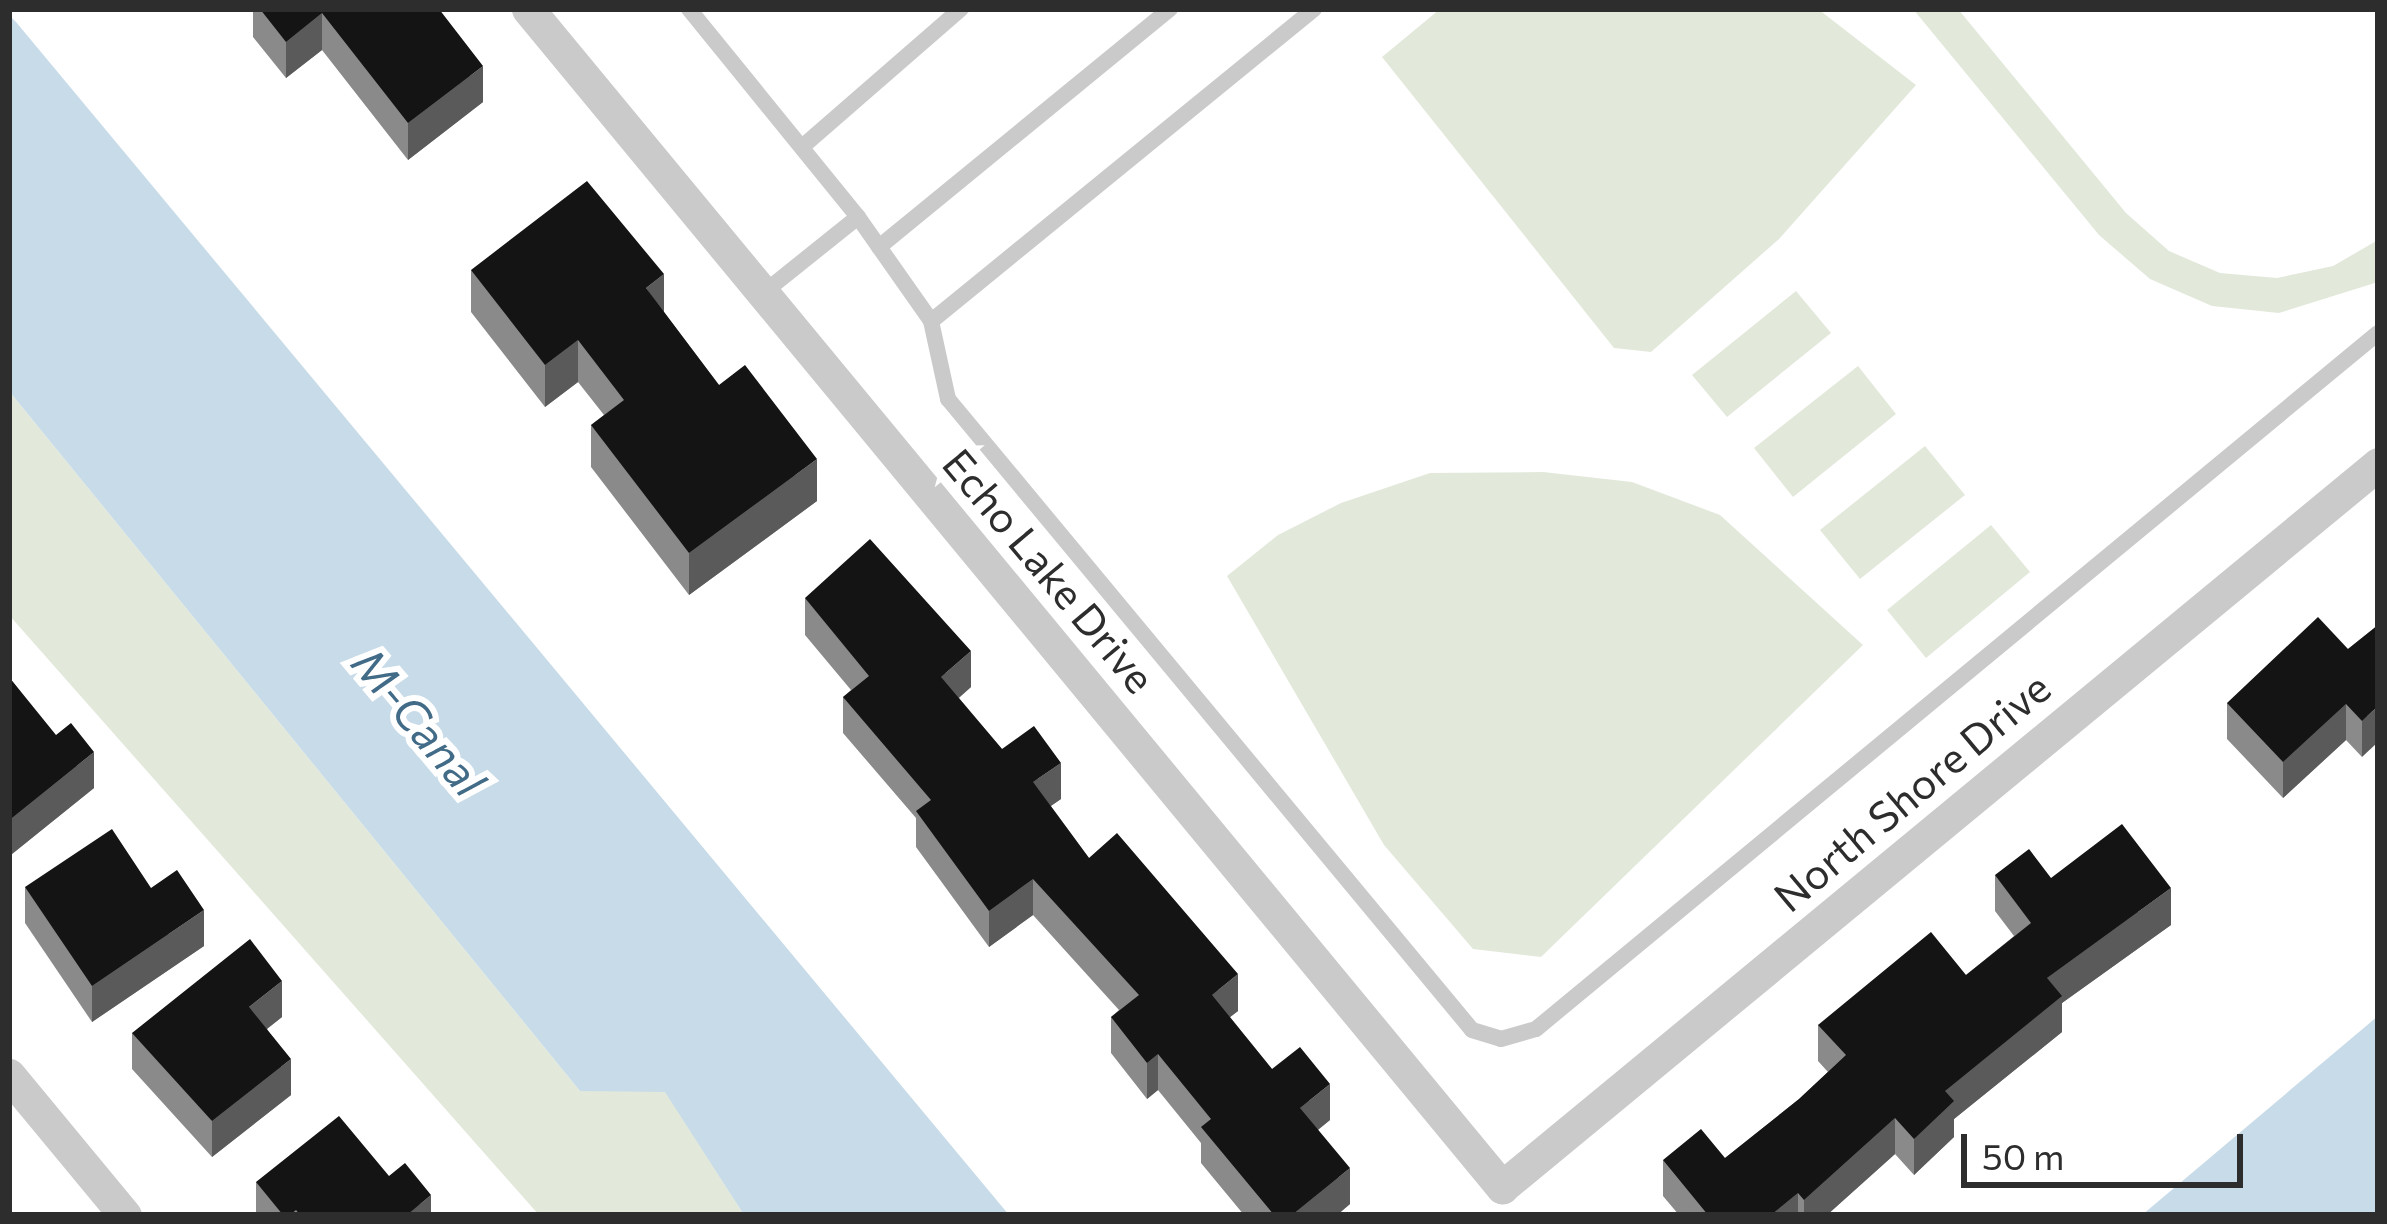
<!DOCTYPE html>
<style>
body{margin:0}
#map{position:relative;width:2387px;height:1224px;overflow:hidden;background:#fff;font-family:Commissioner,sans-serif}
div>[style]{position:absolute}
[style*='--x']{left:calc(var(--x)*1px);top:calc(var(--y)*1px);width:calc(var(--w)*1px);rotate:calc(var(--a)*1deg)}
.green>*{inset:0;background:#e2e9db}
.water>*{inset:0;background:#c8dbe8}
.lane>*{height:16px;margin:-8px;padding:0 8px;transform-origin:8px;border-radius:8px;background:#cacaca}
.street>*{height:33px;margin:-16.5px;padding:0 16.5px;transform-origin:16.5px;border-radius:16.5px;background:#cacaca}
.wall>*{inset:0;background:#8a8a8a}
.shaded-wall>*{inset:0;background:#5a5a5a}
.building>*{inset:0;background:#141414}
span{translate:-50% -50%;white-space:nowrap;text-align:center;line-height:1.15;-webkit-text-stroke:12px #fff;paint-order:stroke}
.street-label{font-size:42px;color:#2d2d2d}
.water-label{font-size:45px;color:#426b87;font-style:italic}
.frame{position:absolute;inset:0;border:12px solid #2d2d2d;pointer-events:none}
.scale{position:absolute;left:1961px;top:1134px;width:282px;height:54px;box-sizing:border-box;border:6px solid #2d2d2d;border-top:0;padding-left:15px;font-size:36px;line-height:42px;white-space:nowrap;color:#2d2d2d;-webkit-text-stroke:9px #fff;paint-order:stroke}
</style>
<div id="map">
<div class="green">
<i style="clip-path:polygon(1440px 9px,1818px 9px,1916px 85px,1779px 239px,1651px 352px,1614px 348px,1382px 57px)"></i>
<i style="clip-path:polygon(1913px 9px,1958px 9px,2126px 213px,2169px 251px,2220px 273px,2277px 278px,2333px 266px,2378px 240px,2378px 282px,2279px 313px,2212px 306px,2150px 279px,2099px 235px)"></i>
<i style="clip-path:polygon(1796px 291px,1831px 333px,1727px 417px,1692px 375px)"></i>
<i style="clip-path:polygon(1858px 366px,1896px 414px,1793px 497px,1754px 448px)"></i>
<i style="clip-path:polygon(9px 391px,580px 1091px,665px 1091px,744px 1215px,539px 1215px,9px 615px)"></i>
<i style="clip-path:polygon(1925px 446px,1965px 495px,1860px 579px,1820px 530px)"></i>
<i style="clip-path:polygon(1543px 472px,1632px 482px,1720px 515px,1863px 645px,1541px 957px,1473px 949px,1384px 845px,1227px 576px,1278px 535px,1341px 503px,1430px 473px)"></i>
<i style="clip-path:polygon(1991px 525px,2030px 572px,1926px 658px,1887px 610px)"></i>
</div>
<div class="water">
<i style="clip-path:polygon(9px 15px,16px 22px,1009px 1215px,744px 1215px,665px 1092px,580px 1091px,9px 391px)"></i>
<i style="clip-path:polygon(2378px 1016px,2378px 1215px,2142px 1215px)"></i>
</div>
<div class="lane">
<i style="--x:689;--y:9;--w:268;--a:50.9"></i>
<i style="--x:858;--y:217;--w:122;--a:141.3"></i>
<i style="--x:1314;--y:9;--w:494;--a:140.8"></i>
<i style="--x:931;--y:321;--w:80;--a:77.7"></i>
<i style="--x:948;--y:399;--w:820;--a:50.29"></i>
<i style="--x:1472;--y:1030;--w:30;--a:17"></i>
<i style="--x:1501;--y:1039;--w:36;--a:-16"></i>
<i style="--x:1536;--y:1029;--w:1092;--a:-39.58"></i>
<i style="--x:802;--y:147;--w:211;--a:-41"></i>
<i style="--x:858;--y:217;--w:127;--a:54.9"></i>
<i style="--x:879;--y:247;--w:376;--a:-39.3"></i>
</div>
<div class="street">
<i style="--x:528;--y:9;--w:1529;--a:50.42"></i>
<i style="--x:1502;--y:1187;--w:1136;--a:-39.53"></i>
<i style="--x:9;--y:1075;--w:182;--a:50.4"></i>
</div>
<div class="wall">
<i style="clip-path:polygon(253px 9px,439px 9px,483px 102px,408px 160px,322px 50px,286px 78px,253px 37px)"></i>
<i style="clip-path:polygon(471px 270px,664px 312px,719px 385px,817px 501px,689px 595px,591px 467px,591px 425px,604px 415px,578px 382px,545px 407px,471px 312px)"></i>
<i style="clip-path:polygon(805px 598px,971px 687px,959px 698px,1002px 749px,1061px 799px,1051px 806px,1089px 858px,1238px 1011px,1230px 1017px,1272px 1069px,1330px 1120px,1318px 1130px,1350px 1204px,1337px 1215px,1244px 1215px,1201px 1163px,1201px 1143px,1158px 1090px,1147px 1099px,1111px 1053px,1111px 1017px,1119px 1010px,1033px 915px,989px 947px,916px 847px,916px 818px,843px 733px,843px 697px,851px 690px,805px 635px)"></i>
<i style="clip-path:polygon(2378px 625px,2362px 757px,2346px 740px,2283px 798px,2227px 739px,2227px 703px,2348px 649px)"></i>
<i style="clip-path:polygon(9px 677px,94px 788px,12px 854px,9px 850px)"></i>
<i style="clip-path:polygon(1995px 875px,2051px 878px,2171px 925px,2062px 1003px,2062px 1032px,1954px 1119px,1954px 1137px,1914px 1175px,1895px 1154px,1827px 1215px,1679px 1215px,1663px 1196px,1663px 1160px,1725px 1158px,1799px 1099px,1828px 1072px,1818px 1061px,1818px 1025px,1966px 975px,2014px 936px,1995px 911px)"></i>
<i style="clip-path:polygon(25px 887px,204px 946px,92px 1022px,25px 923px)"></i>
<i style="clip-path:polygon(282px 1017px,267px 1029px,291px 1095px,212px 1157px,132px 1069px,132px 1033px)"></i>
<i style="clip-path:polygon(389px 1176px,431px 1215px,256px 1215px,256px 1182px)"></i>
</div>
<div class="shaded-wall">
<i style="clip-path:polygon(322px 13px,322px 50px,286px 78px,286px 42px)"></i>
<i style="clip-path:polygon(483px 66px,483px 102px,408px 160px,408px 123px)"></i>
<i style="clip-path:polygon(664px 274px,664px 316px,646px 288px)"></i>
<i style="clip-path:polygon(578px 340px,578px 382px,545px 407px,545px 365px)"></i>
<i style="clip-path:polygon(817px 459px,817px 501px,689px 595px,689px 553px)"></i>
<i style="clip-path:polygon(971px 651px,971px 687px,941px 713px,941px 677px)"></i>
<i style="clip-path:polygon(2346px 704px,2346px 740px,2283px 798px,2283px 762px)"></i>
<i style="clip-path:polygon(2378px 706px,2378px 742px,2362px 757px,2362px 721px)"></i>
<i style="clip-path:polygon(94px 752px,94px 788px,12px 854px,12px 818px)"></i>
<i style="clip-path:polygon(1061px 763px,1061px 799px,1033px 818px,1033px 782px)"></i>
<i style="clip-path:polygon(1033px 879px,1033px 915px,989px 947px,989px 911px)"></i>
<i style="clip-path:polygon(2171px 888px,2171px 925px,2062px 1003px,2062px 1032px,1954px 1119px,1954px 1137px,1914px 1175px,1914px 1139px,1945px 1091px,2047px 978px)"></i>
<i style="clip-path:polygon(204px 910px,204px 946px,92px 1022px,92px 986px)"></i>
<i style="clip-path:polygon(1238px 974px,1238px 1011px,1212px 1031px,1212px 995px)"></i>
<i style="clip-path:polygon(282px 981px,282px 1017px,249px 1043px,249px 1007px)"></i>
<i style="clip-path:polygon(1158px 1054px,1158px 1090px,1147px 1099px,1147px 1063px)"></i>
<i style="clip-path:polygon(291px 1059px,291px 1095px,212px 1157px,212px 1121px)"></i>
<i style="clip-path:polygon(1330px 1084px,1330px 1120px,1300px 1144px,1300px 1108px)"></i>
<i style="clip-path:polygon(1895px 1118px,1895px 1154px,1827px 1215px,1804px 1215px,1804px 1200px)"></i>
<i style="clip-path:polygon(1350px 1168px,1350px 1204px,1337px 1215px,1292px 1215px)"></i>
<i style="clip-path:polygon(1798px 1193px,1798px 1215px,1771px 1215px)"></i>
<i style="clip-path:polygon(431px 1195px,431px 1215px,407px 1215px)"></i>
</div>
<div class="building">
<i style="clip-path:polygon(260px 9px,439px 9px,483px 66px,408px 123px,322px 13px,286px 42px)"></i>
<i style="clip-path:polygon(587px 181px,664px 274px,646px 288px,719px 385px,745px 365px,817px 459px,689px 553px,591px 425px,624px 400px,578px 340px,545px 365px,471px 270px)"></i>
<i style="clip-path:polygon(870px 539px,971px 651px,941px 677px,1002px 749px,1034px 726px,1061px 763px,1033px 782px,1089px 858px,1117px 833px,1238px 974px,1212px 995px,1272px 1069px,1300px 1047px,1330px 1084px,1300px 1108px,1350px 1168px,1292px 1215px,1274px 1215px,1201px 1127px,1211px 1119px,1158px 1054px,1147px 1063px,1111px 1017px,1139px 995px,1033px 879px,989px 911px,916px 811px,931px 800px,843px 697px,869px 676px,805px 598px)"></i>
<i style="clip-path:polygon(2318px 617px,2348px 649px,2378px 625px,2378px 706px,2362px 721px,2346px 704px,2283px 762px,2227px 703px)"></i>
<i style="clip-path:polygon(9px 677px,56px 735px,71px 723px,94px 752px,12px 818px,9px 814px)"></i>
<i style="clip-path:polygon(2122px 824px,2171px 888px,2047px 978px,2062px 996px,1945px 1091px,1954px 1101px,1914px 1139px,1895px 1118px,1804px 1200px,1798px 1193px,1771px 1215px,1708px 1215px,1663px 1160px,1701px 1129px,1725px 1158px,1799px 1099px,1846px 1055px,1818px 1025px,1931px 932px,1966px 975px,2031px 923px,1995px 875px,2029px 849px,2051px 878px)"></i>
<i style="clip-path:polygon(112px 829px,151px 888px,177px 870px,204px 910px,92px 986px,25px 887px)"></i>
<i style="clip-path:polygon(250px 939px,282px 981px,249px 1007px,291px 1059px,212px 1121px,132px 1033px)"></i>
<i style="clip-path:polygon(339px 1116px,389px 1176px,405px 1163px,431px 1195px,407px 1215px,300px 1215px,296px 1210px,290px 1215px,283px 1215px,256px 1182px)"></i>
</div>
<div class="street-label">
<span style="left:1050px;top:570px;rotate:50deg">Echo Lake Drive</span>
<span style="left:1911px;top:791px;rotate:-40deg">North Shore Drive</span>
</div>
<div class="water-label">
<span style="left:420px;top:721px;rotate:50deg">M-Canal</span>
</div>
<div class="frame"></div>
<div class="scale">50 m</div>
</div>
